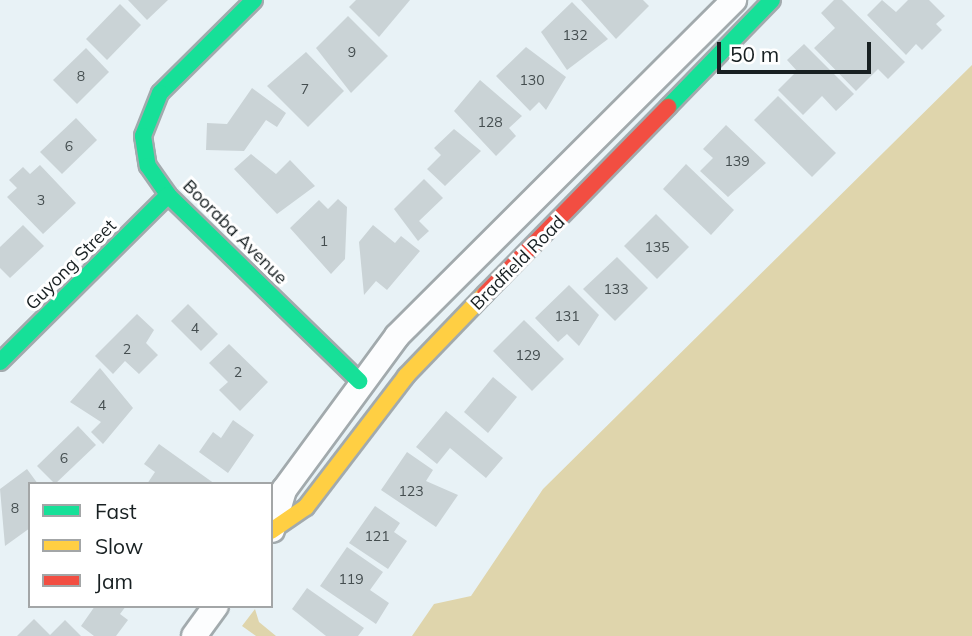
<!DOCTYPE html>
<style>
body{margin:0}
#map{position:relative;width:972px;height:636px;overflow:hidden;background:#e8f2f6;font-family:Mulish,sans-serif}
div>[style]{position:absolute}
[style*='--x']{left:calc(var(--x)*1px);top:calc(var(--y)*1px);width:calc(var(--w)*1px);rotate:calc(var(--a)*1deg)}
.green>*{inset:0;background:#dfd5ac}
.building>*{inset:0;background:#cad3d6}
.roads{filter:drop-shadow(2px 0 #a2aaad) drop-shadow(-2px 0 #a2aaad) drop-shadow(0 2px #a2aaad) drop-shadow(0 -2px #a2aaad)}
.street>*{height:24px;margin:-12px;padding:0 12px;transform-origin:12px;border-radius:12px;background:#fcfdfe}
.fast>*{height:16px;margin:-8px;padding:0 8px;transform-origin:8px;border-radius:8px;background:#16e098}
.slow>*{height:16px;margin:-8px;padding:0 8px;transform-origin:8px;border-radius:8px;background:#ffcf43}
.jam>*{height:16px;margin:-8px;padding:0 8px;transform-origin:8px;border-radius:8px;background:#f24e42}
span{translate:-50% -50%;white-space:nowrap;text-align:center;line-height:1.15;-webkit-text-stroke:6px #fff;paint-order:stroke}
.number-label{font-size:14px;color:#444d4f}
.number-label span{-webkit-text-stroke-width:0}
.street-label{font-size:18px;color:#182022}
.legend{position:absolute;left:28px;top:482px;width:245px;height:126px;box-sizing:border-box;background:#fff;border:2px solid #a3a6a7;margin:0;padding:9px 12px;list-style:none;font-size:21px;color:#182022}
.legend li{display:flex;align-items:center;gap:14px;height:35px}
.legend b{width:35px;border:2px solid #a3a6a7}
.scale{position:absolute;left:717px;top:42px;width:154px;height:32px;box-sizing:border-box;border:4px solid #182022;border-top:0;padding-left:9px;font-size:21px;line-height:24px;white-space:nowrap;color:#182022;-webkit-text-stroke:5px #fff;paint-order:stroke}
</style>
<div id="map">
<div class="green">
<i style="clip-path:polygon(972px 65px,972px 636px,412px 636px,434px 604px,471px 596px,543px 489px)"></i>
<i style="clip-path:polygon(255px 609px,259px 622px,276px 636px,256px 636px,242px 626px)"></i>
</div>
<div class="building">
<i style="clip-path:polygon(128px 0,168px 0,147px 20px)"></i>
<i style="clip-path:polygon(356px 0,410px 0,379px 37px,349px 7px)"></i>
<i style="clip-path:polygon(581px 0,643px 0,649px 6px,616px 39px)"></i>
<i style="clip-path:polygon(834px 0,842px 0,905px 62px,888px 79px,878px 69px,856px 91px,814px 48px,835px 28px,821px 13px)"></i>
<i style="clip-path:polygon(882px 0,896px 12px,908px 0,929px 0,945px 16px,936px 24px,942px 30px,922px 50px,916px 44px,906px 55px,867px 15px)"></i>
<i style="clip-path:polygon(572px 2px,608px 39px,567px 70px,541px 32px)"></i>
<i style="clip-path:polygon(120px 4px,141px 25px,107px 60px,86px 39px)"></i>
<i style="clip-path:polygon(348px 16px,388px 56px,351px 93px,316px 48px)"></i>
<i style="clip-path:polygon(804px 44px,854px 94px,836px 111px,822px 96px,803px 115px,778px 90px,797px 71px,787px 60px)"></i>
<i style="clip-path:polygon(526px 47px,566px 77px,546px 110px,539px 102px,530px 111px,496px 76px)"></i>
<i style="clip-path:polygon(86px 48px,109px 72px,77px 104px,53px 80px)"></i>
<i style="clip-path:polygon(306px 52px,344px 91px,308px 127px,267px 86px)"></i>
<i style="clip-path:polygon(480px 80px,522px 116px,509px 128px,516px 136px,496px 156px,454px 111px)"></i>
<i style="clip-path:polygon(252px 88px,286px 113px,277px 127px,266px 120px,244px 151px,206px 150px,207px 123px,227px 124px)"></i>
<i style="clip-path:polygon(778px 96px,836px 153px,812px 177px,754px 120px)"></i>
<i style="clip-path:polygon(76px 118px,97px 140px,62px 174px,40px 152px)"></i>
<i style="clip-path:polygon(726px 125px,766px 163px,728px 197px,700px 171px,713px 158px,703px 149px)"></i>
<i style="clip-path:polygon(454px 129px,481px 151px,445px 186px,427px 169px,441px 155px,434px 148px)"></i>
<i style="clip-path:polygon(251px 154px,276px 174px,290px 160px,315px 186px,277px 214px,234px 169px)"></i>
<i style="clip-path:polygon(686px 164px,734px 210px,711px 235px,663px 189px)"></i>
<i style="clip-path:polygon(40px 165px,76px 203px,43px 234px,7px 197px,17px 188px,9px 180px,23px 167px,30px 174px)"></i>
<i style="clip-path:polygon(424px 179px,443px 198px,419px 221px,429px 231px,418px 241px,394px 209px)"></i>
<i style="clip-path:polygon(338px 199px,347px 207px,345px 259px,331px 274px,290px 228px,319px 200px,328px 209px)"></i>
<i style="clip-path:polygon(656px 214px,689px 247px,657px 279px,624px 246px)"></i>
<i style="clip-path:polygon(23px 225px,44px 246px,10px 278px,0 268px,0 247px)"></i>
<i style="clip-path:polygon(373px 225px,395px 243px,401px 236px,420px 251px,387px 290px,376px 281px,364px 295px,359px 242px)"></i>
<i style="clip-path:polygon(617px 257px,648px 288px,615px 321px,583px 289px)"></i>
<i style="clip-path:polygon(569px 285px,599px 315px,579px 346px,567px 334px,558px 342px,535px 318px)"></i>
<i style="clip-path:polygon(188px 304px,218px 334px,201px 351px,171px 321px)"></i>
<i style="clip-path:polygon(137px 314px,154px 330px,146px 343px,158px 355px,139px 374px,125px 361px,113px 374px,95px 356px)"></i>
<i style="clip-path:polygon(524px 320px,564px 359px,532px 391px,493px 351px)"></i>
<i style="clip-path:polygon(229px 344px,268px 382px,240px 411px,219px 390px,228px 382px,209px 363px)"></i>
<i style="clip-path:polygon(100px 368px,133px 408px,103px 444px,91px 432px,101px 422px,70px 402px)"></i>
<i style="clip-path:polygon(493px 377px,517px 397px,488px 433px,464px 412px)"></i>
<i style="clip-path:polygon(446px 411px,503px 458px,486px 478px,450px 448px,437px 464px,416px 447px)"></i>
<i style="clip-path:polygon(233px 420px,254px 435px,228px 473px,199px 452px,213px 432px,221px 438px)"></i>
<i style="clip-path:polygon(78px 426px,96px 445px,55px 484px,37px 466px)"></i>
<i style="clip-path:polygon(159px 444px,215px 484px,147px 484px,155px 472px,144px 464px)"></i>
<i style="clip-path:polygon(407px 452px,433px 470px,426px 481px,458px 495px,436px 527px,381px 490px)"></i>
<i style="clip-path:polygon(27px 469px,38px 484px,30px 484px,30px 528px,5px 546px,0 489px)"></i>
<i style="clip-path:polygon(375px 506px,400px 523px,394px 532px,407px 541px,388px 569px,349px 543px)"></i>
<i style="clip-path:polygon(347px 547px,383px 572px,370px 590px,389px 603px,376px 624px,320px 586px)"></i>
<i style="clip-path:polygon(307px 588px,364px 628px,358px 636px,326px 636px,292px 609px)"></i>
<i style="clip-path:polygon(95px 606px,126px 606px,120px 614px,128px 620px,116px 636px,94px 636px,81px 626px)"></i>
<i style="clip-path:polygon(34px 619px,50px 635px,65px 620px,81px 636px,17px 636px)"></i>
</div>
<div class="roads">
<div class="street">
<i style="--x:272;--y:530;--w:42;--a:-73.3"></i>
<i style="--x:284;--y:490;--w:191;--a:-53.7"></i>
<i style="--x:397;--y:336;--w:476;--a:-44.9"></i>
<i style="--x:194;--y:636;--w:37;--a:-54"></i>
</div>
<div class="fast">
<i style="--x:254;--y:0;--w:132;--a:135.3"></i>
<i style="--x:160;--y:93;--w:46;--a:111.6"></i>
<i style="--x:143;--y:136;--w:30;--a:81"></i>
<i style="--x:148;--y:166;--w:35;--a:55"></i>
<i style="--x:168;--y:195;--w:267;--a:44.2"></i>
<i style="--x:668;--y:107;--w:149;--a:-45.8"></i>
<i style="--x:0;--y:362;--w:237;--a:-44.8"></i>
</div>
<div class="slow">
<i style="--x:271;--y:531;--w:42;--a:-34.4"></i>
<i style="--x:306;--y:507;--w:165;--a:-52.6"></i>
<i style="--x:406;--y:376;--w:114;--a:-46.1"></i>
</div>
<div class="jam">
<i style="--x:485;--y:294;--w:262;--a:-45.6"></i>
</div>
</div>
<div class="number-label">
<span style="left:575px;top:35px">132</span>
<span style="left:352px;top:52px">9</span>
<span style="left:81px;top:76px">8</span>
<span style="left:532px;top:80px">130</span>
<span style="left:305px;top:89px">7</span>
<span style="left:490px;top:122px">128</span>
<span style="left:69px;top:146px">6</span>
<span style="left:737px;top:161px">139</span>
<span style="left:41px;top:200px">3</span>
<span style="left:324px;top:241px">1</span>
<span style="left:657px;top:247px">135</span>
<span style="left:616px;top:289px">133</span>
<span style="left:567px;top:316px">131</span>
<span style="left:195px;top:328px">4</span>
<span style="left:127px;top:349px">2</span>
<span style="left:528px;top:355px">129</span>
<span style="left:238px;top:372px">2</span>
<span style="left:102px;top:405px">4</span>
<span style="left:64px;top:458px">6</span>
<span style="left:411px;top:491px">123</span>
<span style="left:15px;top:508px">8</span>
<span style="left:377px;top:536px">121</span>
<span style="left:351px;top:579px">119</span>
</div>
<div class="street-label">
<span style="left:235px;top:232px;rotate:45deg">Booraba Avenue</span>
<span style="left:518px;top:263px;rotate:-45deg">Bradfield Road</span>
<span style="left:71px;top:265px;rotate:-45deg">Guyong Street</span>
</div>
<ul class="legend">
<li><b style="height:9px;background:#16e098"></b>Fast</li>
<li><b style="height:9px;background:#ffcf43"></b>Slow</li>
<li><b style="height:9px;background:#f24e42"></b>Jam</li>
</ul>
<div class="scale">50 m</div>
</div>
